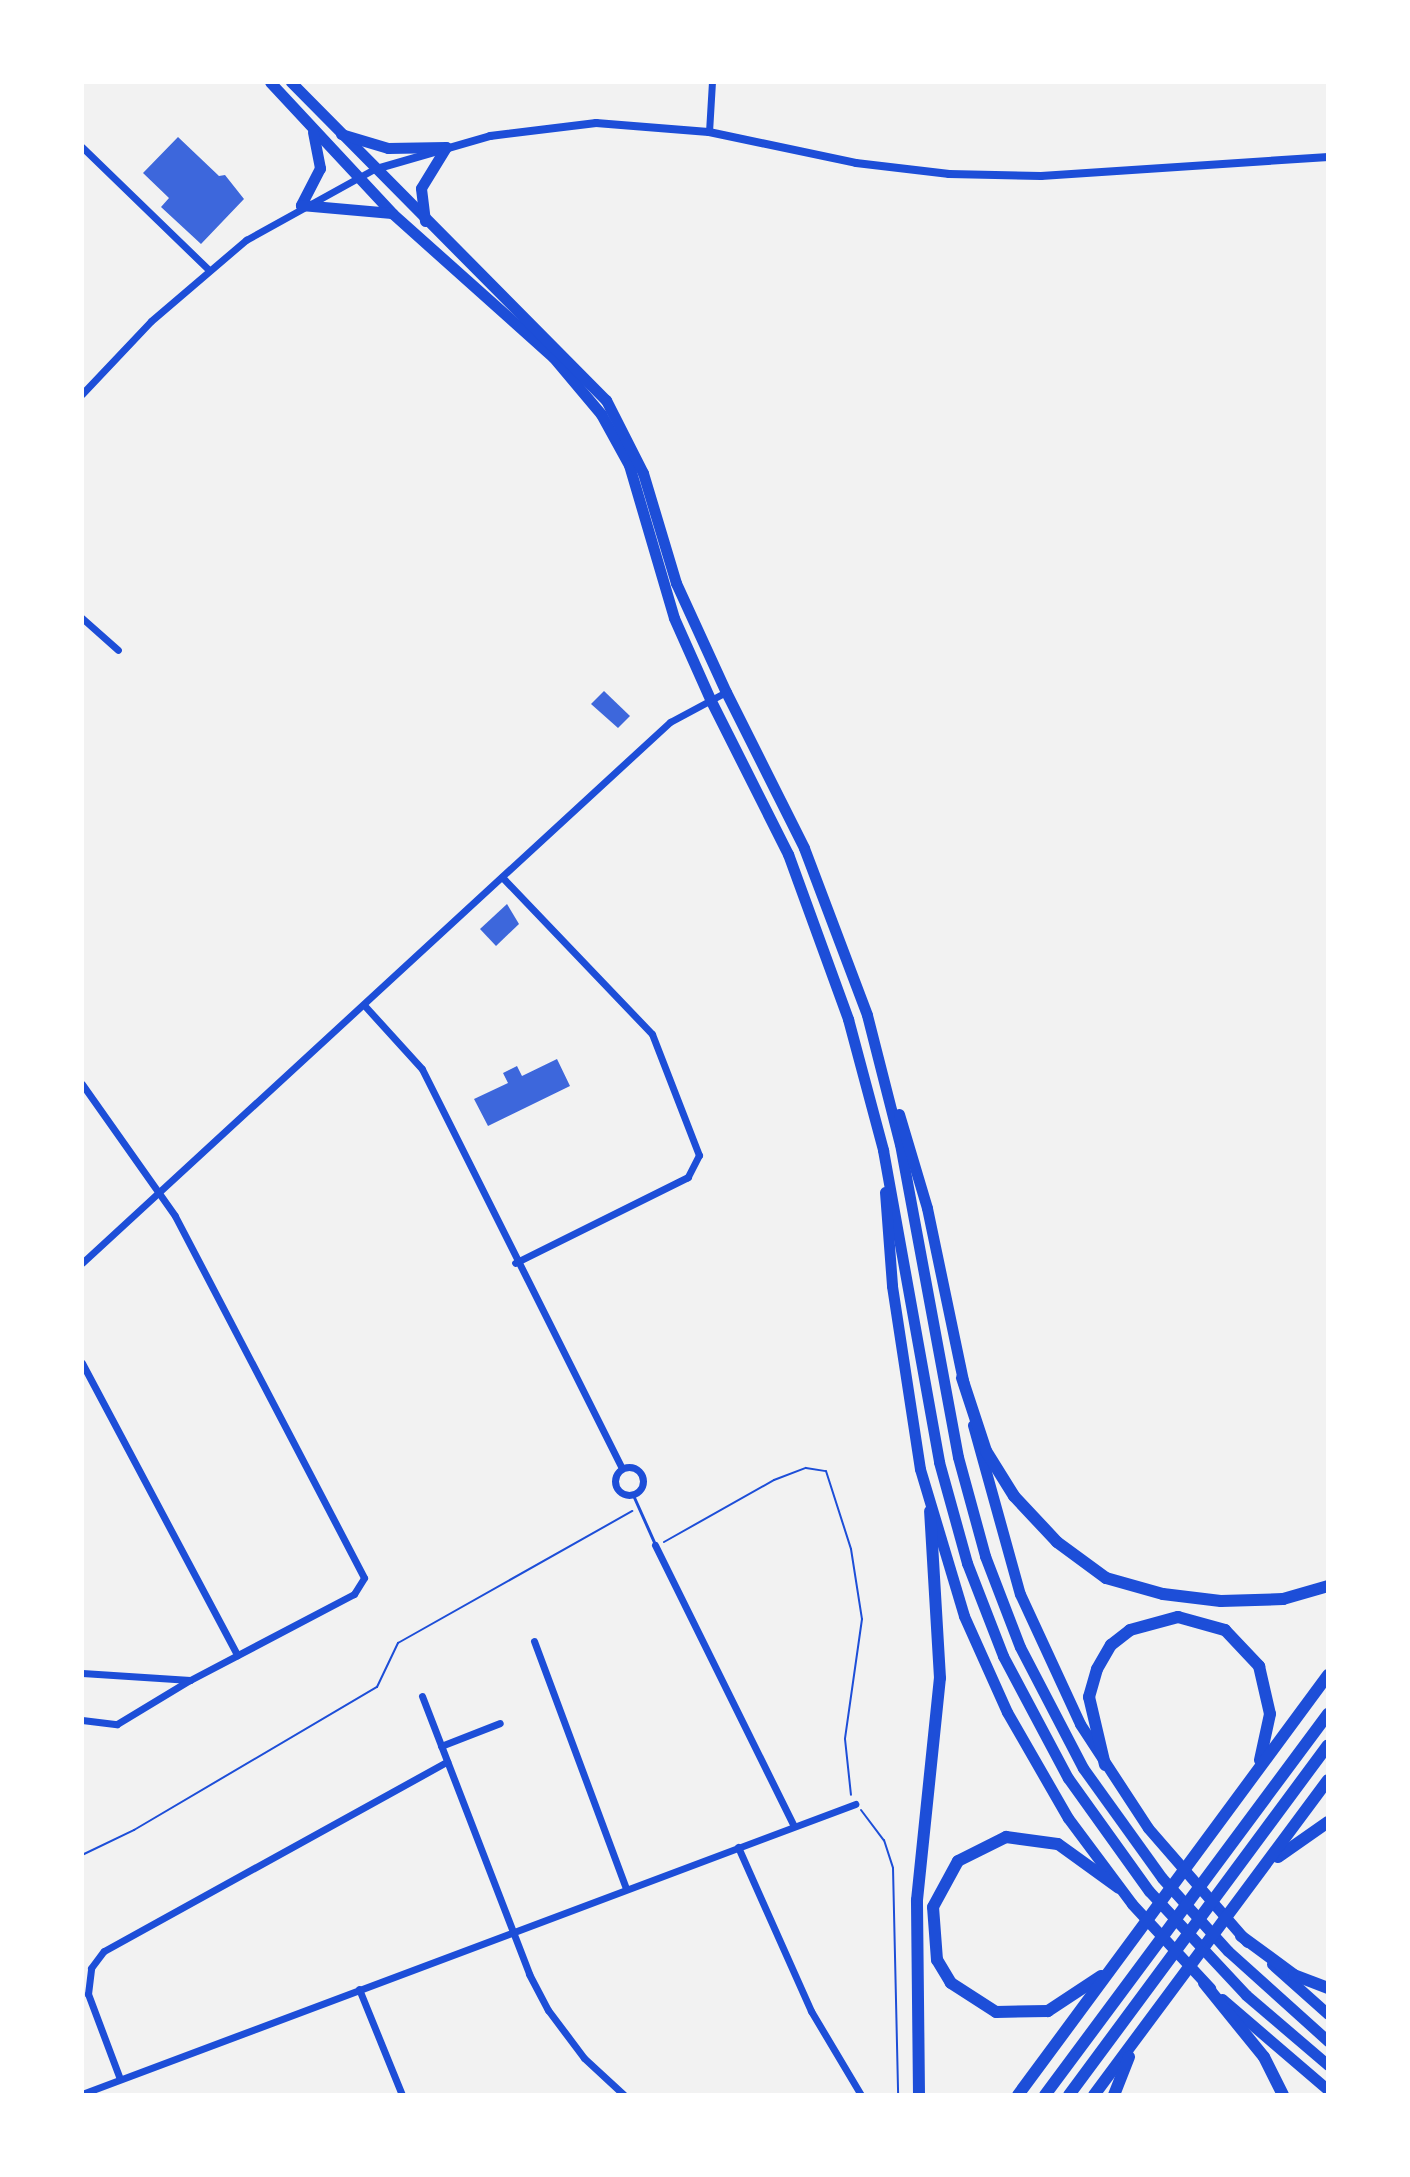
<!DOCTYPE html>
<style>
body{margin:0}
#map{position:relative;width:1410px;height:2177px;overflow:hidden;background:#f2f2f2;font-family:"Asap Condensed",sans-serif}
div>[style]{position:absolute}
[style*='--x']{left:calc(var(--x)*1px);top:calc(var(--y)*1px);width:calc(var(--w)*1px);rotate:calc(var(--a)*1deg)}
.building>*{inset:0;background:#3d67dc}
.path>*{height:2px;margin:-1px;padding:0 1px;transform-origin:1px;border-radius:1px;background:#1d4ed8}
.service>*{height:3px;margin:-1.5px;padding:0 1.5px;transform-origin:1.5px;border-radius:1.5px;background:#1d4ed8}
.minor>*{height:7px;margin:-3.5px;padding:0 3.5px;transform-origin:3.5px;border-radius:3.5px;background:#1d4ed8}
.minor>.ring{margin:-3.5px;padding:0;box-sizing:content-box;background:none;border:7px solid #1d4ed8;border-radius:50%}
.tertiary>*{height:8px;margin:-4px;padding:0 4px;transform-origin:4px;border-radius:4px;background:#1d4ed8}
.primary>*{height:11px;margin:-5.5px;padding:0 5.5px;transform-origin:5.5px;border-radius:5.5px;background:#1d4ed8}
.trunk>*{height:11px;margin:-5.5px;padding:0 5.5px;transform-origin:5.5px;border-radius:5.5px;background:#1d4ed8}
.motorway>*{height:12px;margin:-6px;padding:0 6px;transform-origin:6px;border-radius:6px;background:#1d4ed8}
span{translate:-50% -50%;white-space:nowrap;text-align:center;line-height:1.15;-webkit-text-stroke:6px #fff;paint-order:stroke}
.frame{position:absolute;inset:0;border:84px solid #fff;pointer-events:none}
</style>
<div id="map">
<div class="building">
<i style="clip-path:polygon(178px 137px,219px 176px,225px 175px,244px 199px,201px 244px,161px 207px,169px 198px,143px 173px)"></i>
<i style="clip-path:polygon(604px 691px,630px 716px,618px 728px,591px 704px)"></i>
<i style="clip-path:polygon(507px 904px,519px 924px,496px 946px,480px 929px)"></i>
<i style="clip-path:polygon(557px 1059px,570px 1086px,488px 1126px,474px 1099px,508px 1083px,503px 1073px,517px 1066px,522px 1076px)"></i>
</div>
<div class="path">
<i style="--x:664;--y:1542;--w:126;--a:-29.4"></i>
<i style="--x:774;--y:1480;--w:34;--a:-21"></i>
<i style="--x:806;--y:1468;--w:20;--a:9"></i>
<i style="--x:826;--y:1471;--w:82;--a:72.2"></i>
<i style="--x:851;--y:1549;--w:71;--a:81.1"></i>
<i style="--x:862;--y:1619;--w:121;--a:98.1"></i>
<i style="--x:845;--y:1739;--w:56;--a:83.9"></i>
<i style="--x:861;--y:1810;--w:38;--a:53"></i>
<i style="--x:884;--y:1840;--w:29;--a:72"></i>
<i style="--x:893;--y:1868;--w:227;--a:88.7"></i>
<i style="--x:82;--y:1855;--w:58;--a:-25.7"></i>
<i style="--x:134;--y:1830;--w:282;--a:-30.5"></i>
<i style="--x:377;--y:1687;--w:49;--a:-64.5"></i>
<i style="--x:398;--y:1643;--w:269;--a:-29.4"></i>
</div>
<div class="service">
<i style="--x:633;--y:1495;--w:51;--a:65.9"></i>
</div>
<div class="minor">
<i style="--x:709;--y:132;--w:50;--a:-86.6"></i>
<i style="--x:82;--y:147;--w:175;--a:44.1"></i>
<i style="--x:82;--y:394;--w:100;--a:-46.6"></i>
<i style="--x:151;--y:321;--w:125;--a:-40.5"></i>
<i style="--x:246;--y:240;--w:146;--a:-29"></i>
<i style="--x:82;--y:618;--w:48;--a:41.6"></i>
<i style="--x:502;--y:877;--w:217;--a:46.3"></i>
<i style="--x:652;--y:1034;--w:130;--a:68.8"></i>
<i style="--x:699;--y:1155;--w:25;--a:117"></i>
<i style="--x:688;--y:1177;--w:193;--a:153.6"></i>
<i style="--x:364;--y:1005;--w:86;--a:47.8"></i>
<i style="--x:422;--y:1069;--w:446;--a:63.4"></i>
<i style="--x:82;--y:1084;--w:161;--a:54.8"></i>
<i style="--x:175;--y:1216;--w:408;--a:62.4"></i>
<i style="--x:364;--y:1578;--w:19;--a:122"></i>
<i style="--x:354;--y:1594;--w:185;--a:152.3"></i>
<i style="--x:190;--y:1680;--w:108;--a:-176.3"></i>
<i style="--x:82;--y:1263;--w:799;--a:-42.62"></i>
<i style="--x:670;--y:722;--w:64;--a:-28.2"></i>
<i style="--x:82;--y:1363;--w:331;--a:62"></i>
<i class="ring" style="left:615px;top:1467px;width:21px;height:21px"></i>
<i style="--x:655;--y:1545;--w:313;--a:63.7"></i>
<i style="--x:534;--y:1641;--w:264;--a:69.6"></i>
<i style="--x:422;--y:1696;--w:298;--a:68.9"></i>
<i style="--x:529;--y:1974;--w:41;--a:62.2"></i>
<i style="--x:548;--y:2010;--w:60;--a:53.1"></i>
<i style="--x:584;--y:2058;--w:54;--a:42.8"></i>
<i style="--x:82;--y:1720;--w:35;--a:7"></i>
<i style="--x:117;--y:1724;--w:85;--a:-31.1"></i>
<i style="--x:441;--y:1746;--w:63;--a:-21.3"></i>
<i style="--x:738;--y:1847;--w:180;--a:66"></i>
<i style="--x:811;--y:2011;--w:98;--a:59.2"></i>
<i style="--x:359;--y:1989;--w:114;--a:67.9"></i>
<i style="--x:120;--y:2079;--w:91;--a:-110.6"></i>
<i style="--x:88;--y:1994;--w:26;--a:-83"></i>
<i style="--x:91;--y:1968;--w:21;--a:-53"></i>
<i style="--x:104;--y:1951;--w:392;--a:-28.9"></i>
<i style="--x:82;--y:2094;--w:826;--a:-20.56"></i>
</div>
<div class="tertiary">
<i style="--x:376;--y:169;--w:119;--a:-16.1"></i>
<i style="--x:490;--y:136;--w:107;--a:-7"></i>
<i style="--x:596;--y:123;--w:113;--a:4.6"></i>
<i style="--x:709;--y:132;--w:150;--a:11.9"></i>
<i style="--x:856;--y:163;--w:94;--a:6.7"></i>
<i style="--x:949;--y:174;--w:92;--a:1.2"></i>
<i style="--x:1041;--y:176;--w:288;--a:-3.8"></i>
</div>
<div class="primary">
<i style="--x:270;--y:82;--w:180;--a:47"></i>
<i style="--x:393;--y:214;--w:215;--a:41.8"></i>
<i style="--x:553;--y:357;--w:75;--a:49.9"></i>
<i style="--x:601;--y:414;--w:58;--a:61.2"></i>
<i style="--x:629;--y:465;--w:159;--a:73.6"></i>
<i style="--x:674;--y:618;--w:89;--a:66"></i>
<i style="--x:291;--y:82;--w:448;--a:45.3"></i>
<i style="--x:606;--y:400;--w:82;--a:63.1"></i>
<i style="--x:643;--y:473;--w:115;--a:73.3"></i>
<i style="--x:676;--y:583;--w:120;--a:65.4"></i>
<i style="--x:313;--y:132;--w:37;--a:79"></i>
<i style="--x:320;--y:168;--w:42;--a:117.2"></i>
<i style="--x:301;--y:205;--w:91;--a:5"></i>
<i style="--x:341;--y:134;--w:49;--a:16.6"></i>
<i style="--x:388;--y:148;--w:58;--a:-1"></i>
<i style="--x:425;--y:221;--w:33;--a:-97"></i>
<i style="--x:421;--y:188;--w:48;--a:-58.6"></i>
</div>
<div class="trunk">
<i style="--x:726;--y:692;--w:174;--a:63.4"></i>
<i style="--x:804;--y:848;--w:178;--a:69.3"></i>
<i style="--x:867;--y:1015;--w:133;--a:75.7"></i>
<i style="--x:900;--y:1144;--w:318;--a:79.5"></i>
<i style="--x:958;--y:1457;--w:103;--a:74.7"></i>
<i style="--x:985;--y:1556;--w:97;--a:69"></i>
<i style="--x:1020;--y:1647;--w:136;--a:62.5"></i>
<i style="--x:1083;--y:1768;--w:135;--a:54.3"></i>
<i style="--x:1162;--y:1878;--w:98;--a:47.9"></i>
<i style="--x:1228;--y:1951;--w:135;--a:42"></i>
<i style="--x:710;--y:699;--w:174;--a:63.3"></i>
<i style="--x:788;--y:854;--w:176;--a:70"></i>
<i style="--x:848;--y:1019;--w:136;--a:75"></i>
<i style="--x:883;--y:1150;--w:317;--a:79.8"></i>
<i style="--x:939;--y:1462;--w:105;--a:74.5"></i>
<i style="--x:967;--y:1563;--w:100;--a:68.8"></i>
<i style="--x:1003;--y:1656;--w:138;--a:62"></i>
<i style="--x:1068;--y:1778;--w:139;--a:54.4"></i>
<i style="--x:1149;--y:1891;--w:142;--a:47"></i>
<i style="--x:1246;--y:1995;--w:108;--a:40.5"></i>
<i style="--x:899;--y:1114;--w:98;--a:73.4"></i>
<i style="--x:927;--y:1208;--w:181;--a:78.2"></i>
<i style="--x:885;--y:1192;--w:94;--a:85.7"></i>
<i style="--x:892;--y:1286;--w:185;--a:81.3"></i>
<i style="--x:920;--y:1469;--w:153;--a:73.3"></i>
<i style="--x:964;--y:1616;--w:105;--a:65.9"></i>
<i style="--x:1007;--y:1712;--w:122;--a:60.1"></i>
<i style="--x:1068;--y:1818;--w:107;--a:53.3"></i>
<i style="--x:1132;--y:1904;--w:115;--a:47.1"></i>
<i style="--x:973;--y:1425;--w:175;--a:74.5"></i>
<i style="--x:1020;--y:1594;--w:143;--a:65.2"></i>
<i style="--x:1080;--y:1724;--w:124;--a:56.8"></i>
<i style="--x:1148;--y:1828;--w:151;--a:49"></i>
<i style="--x:1272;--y:1964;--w:75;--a:41.8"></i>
<i style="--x:1222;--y:1999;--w:140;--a:40.6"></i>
</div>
<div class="motorway">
<i style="--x:962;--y:1378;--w:77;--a:71.8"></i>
<i style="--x:986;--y:1451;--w:53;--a:58.1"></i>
<i style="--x:1014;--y:1496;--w:63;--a:46.9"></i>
<i style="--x:1057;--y:1542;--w:61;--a:36.3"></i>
<i style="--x:1106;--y:1578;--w:59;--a:15.7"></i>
<i style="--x:1163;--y:1594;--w:58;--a:6.9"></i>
<i style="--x:1221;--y:1601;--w:62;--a:-1.8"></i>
<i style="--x:1283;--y:1599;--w:47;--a:-16.1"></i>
<i style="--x:1105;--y:1765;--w:70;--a:-103.2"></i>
<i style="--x:1089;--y:1697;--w:29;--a:-74"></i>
<i style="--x:1097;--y:1669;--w:28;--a:-60"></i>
<i style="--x:1111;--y:1645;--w:24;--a:-38"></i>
<i style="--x:1130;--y:1630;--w:50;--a:-15.2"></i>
<i style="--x:1178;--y:1617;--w:49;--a:15.5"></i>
<i style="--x:1225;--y:1630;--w:50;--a:46.6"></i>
<i style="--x:1259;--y:1666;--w:49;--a:77.1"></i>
<i style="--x:1270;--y:1714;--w:47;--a:102.3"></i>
<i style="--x:1278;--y:1857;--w:61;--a:-35"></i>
<i style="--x:1241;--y:1936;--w:66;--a:36.3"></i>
<i style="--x:1294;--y:1975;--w:36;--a:21"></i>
<i style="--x:1101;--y:1976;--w:64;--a:146.6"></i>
<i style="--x:1048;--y:2011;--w:52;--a:178.9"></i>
<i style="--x:996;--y:2012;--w:54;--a:-147.2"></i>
<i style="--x:951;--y:1983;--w:27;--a:-121"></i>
<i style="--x:937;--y:1960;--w:53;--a:-94.3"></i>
<i style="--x:933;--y:1907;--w:52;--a:-61.5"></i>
<i style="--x:958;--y:1861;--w:54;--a:-26.6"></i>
<i style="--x:1006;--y:1837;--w:52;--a:7.7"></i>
<i style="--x:1058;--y:1844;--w:75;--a:35.8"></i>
<i style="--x:1204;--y:1983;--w:95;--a:51"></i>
<i style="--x:1264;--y:2057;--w:42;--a:63.4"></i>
<i style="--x:919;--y:2095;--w:195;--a:-90.6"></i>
<i style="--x:917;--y:1900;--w:223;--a:-84.1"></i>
<i style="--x:940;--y:1678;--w:167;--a:-93.4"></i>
<i style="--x:1018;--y:2095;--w:522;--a:-53.57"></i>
<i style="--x:1045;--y:2095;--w:475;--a:-53.4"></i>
<i style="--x:1069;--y:2095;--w:435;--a:-53.5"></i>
<i style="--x:1094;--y:2095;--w:392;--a:-53.4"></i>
<i style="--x:1114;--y:2095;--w:41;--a:-68.5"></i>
</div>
<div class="frame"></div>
</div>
